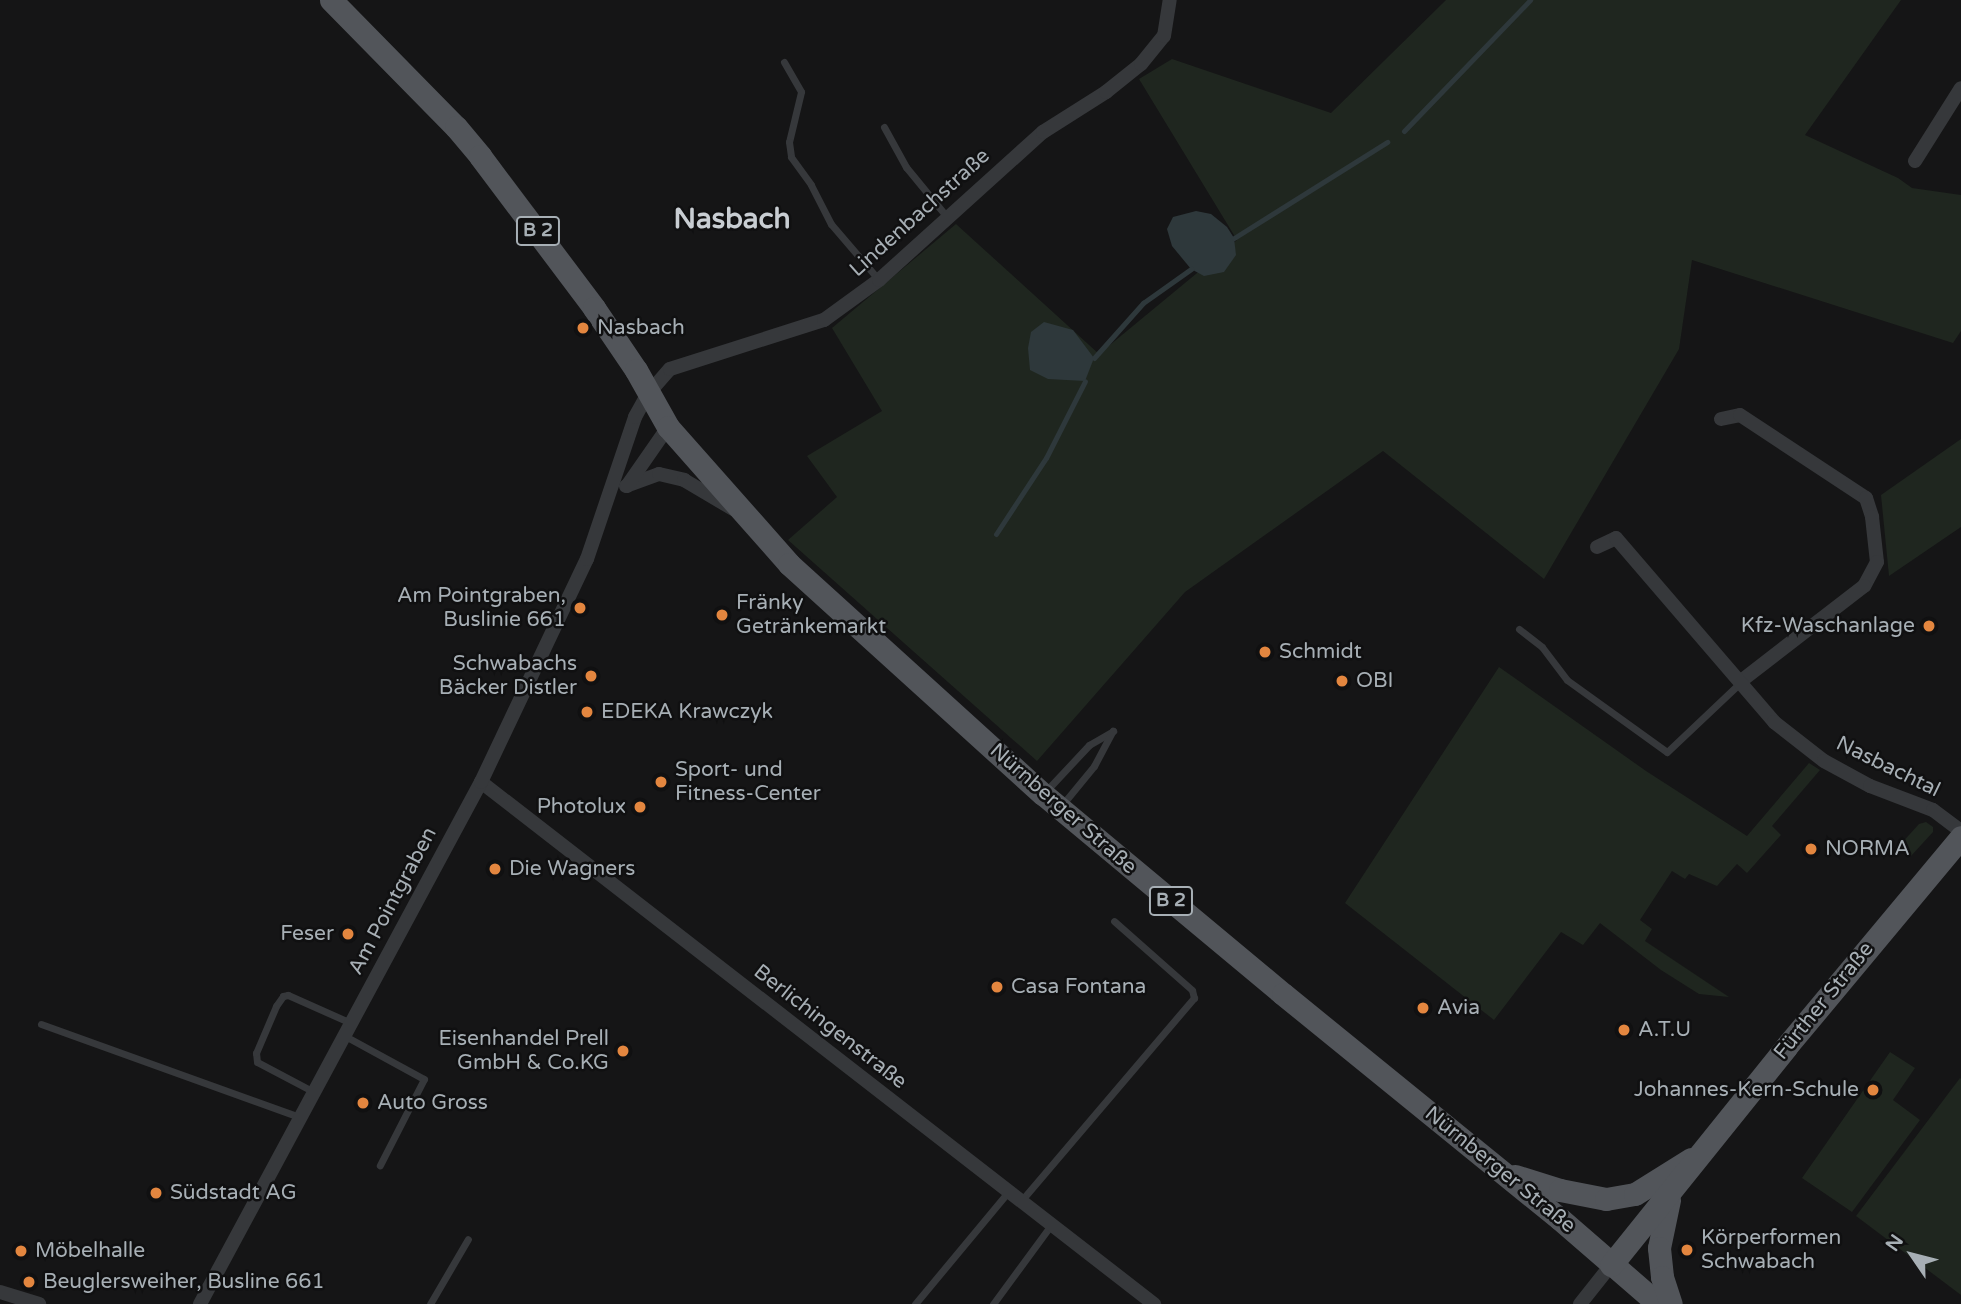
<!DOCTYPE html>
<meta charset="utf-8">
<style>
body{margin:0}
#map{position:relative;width:1961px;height:1304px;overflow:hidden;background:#151516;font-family:"Varela Round",sans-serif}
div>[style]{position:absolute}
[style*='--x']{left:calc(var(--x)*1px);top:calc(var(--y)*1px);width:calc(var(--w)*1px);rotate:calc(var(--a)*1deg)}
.green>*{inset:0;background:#1f261f}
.water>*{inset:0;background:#2e383b}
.stream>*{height:5px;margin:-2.5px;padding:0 2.5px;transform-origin:2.5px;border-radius:2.5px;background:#2e383b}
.lane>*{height:7px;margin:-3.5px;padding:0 3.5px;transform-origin:3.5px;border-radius:3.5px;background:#36383b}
.street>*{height:14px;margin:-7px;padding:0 7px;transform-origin:7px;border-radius:7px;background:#36383b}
.primary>*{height:23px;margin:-11.5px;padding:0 11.5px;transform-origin:11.5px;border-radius:11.5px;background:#52555a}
.dots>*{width:19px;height:19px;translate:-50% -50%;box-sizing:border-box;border:4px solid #101011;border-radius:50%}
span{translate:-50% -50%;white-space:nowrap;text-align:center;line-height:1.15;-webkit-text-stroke:5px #101011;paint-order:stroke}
.shield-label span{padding:2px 5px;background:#101011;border:2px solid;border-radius:5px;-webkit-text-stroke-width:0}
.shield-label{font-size:19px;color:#a7afb5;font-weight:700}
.street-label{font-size:21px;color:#a7afb5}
.poi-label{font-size:21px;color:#a7afb5}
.left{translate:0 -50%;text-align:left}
.right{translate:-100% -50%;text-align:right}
.district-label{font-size:28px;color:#c8cdd2;font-weight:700}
.north{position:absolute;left:1877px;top:1220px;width:70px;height:70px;-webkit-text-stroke:5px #101011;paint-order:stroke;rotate:305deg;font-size:19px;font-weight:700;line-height:28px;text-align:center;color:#a7afb5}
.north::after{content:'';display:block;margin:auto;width:24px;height:32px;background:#a7afb5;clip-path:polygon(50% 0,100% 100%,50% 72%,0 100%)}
</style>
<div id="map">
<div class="green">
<i style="clip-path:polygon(1446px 0,1901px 0,1805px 135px,1898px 178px,1912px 188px,1961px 195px,1961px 331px,1953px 343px,1692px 260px,1679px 349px,1544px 579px,1383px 451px,1185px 592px,1037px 761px,788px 540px,837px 497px,807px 456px,882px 411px,832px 328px,956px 224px,1099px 354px,1237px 240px,1139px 79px,1172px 59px,1331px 113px)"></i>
<i style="clip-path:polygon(1961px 439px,1961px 527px,1889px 576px,1881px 495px)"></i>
<i style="clip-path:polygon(1499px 667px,1646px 771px,1747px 836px,1809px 763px,1820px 770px,1772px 826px,1781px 835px,1747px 873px,1737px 864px,1717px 886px,1689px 874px,1685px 879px,1672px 871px,1640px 920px,1652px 929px,1645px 941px,1729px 997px,1699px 994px,1661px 970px,1600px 923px,1583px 945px,1561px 932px,1494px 1020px,1345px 903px)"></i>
<i style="clip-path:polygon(1926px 822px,1933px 827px,1933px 832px,1911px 856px,1899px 846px,1919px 824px)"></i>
<i style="clip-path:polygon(1890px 1052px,1915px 1068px,1893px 1100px,1920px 1120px,1852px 1212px,1802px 1178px)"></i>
<i style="clip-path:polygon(1960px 1078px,1961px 1079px,1961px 1295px,1856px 1216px)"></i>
</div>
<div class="water">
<i style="clip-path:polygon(1196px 211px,1211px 214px,1227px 227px,1234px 238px,1236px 255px,1224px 272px,1204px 276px,1191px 269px,1172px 246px,1167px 229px,1173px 217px)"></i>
<i style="clip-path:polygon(1044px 322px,1073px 330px,1094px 358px,1085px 381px,1048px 379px,1030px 370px,1028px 348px,1031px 332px)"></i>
</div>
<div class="stream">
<i style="--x:1404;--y:131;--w:182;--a:-46.1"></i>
<i style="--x:1234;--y:238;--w:181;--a:-32.1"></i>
<i style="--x:1094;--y:358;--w:74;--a:-48.3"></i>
<i style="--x:1143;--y:303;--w:59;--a:-35.3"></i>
<i style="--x:996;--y:534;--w:91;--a:-56.7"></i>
<i style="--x:1046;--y:458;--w:86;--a:-63.1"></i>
</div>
<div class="lane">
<i style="--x:784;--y:62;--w:34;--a:60"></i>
<i style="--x:801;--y:92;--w:51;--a:103.5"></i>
<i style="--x:789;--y:142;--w:15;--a:82"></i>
<i style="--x:791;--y:157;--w:34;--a:54"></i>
<i style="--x:811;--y:185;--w:44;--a:62.9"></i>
<i style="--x:831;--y:224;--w:74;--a:49.4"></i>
<i style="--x:884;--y:127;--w:46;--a:61.2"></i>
<i style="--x:906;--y:167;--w:65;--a:50.6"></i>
<i style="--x:1519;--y:629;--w:29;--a:38"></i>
<i style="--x:1542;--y:647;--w:41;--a:52.9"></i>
<i style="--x:1567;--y:680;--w:123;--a:35.8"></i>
<i style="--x:1667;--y:752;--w:102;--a:-43.4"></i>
<i style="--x:1046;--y:791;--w:63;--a:-46.9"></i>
<i style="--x:1089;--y:745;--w:28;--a:-30"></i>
<i style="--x:1062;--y:805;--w:50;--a:-50.6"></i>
<i style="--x:1094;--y:766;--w:40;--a:-62"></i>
<i style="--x:41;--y:1024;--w:275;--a:19.8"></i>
<i style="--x:345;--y:1036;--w:90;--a:28.6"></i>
<i style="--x:424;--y:1079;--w:97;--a:117.1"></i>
<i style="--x:314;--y:1092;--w:64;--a:-152.2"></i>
<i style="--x:257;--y:1062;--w:9;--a:-96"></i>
<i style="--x:256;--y:1053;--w:51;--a:-66.9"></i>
<i style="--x:276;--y:1006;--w:12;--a:-55"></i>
<i style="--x:283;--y:996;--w:5;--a:-11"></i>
<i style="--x:288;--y:995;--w:69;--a:24"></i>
<i style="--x:1021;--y:1201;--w:267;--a:-49.6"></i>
<i style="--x:1194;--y:998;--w:8;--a:-104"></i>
<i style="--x:1192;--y:990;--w:104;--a:-138.5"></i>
<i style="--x:430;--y:1304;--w:75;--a:-59.7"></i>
<i style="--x:915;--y:1304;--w:146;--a:-50.3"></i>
<i style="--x:993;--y:1304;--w:98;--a:-53.7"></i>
</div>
<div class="street">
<i style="--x:1915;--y:161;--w:86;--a:-57.8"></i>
<i style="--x:1721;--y:419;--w:19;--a:-12"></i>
<i style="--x:1740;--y:415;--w:151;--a:33.4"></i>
<i style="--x:1866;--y:498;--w:20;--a:72"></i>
<i style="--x:1872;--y:517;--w:45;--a:83.7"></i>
<i style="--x:1877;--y:562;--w:27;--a:118"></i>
<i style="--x:1864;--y:586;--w:155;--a:142.3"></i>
<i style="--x:626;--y:486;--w:35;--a:-20"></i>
<i style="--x:659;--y:474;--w:26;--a:13"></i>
<i style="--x:684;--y:480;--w:57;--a:30.6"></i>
<i style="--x:627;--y:486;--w:72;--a:-55.2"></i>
<i style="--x:1597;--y:547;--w:21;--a:-25"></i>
<i style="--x:1616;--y:538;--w:243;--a:49.3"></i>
<i style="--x:1774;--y:722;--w:63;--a:38"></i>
<i style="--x:1824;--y:761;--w:52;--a:28.5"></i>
<i style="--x:1870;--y:786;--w:67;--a:20.9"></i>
<i style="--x:1933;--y:810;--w:35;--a:37"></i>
<i style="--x:481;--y:782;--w:852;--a:37.8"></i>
<i style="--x:0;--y:1292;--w:41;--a:17.1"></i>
<i style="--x:200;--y:1304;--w:593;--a:-61.71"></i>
<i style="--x:481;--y:782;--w:247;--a:-64.6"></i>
<i style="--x:587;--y:559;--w:150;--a:-71.3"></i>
<i style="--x:635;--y:417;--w:26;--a:-61"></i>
<i style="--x:648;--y:394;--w:33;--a:-49"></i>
<i style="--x:670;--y:369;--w:162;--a:-17.7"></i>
<i style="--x:824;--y:320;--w:68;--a:-36"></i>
<i style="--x:879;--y:280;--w:221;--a:-42.1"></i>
<i style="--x:1043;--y:132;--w:75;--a:-32.4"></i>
<i style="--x:1106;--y:92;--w:45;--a:-38.7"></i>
<i style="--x:1141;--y:64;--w:36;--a:-51"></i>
<i style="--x:1164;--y:36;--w:36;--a:-81"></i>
<i style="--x:1580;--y:1304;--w:50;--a:-51.5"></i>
</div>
<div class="primary">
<i style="--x:331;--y:0;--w:178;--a:45.5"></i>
<i style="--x:456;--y:127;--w:38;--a:50"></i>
<i style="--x:480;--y:156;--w:190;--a:53.1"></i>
<i style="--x:594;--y:308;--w:75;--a:55.9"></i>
<i style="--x:636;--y:370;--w:65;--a:60.7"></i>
<i style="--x:668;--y:427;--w:183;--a:48.5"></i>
<i style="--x:789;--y:564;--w:343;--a:42.2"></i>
<i style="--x:1043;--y:794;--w:312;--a:39.8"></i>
<i style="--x:1283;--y:994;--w:357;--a:39.1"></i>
<i style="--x:1560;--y:1219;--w:130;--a:40.9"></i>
<i style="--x:1515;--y:1176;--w:47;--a:17.3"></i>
<i style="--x:1560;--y:1190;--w:47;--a:11.1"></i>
<i style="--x:1606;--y:1199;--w:29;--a:-10"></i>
<i style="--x:1635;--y:1194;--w:66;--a:-32"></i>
<i style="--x:1669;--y:1200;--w:49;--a:101.8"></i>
<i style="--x:1659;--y:1248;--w:29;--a:84"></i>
<i style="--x:1662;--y:1277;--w:28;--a:72"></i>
<i style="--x:1611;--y:1265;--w:280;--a:-51.2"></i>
<i style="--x:1786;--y:1047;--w:273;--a:-50.2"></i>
</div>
<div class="dots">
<i style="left:583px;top:328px;background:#e3863f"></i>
<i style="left:580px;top:608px;background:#e3863f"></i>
<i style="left:722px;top:615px;background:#e3863f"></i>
<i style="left:1929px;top:626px;background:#e3863f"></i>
<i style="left:1265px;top:652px;background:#e3863f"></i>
<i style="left:591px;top:676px;background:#e3863f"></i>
<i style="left:1342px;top:681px;background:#e3863f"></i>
<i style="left:587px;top:712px;background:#e3863f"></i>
<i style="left:661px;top:782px;background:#e3863f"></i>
<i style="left:640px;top:807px;background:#e3863f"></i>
<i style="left:1811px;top:849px;background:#e3863f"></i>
<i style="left:495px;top:869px;background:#e3863f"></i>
<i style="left:348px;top:934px;background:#e3863f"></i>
<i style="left:997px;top:987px;background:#e3863f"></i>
<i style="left:1423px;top:1008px;background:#e3863f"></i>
<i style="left:1624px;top:1030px;background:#e3863f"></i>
<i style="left:623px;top:1051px;background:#e3863f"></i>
<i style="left:1873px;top:1090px;background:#e3863f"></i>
<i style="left:363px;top:1103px;background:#e3863f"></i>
<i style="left:156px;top:1193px;background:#e3863f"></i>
<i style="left:1687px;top:1250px;background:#e3863f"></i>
<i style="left:21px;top:1251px;background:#e3863f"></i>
<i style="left:29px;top:1282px;background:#e3863f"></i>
</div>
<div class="shield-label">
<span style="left:538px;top:231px">B 2</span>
<span style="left:1171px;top:901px">B 2</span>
</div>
<div class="street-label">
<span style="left:920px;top:213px;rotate:-42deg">Lindenbachstraße</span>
<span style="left:1888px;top:767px;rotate:26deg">Nasbachtal</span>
<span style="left:1063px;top:809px;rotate:41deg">Nürnberger Straße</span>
<span style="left:393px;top:901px;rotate:-62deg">Am Pointgraben</span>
<span style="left:1824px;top:1001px;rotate:-51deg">Fürther Straße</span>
<span style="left:830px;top:1027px;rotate:38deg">Berlichingenstraße</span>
<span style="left:1500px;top:1170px;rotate:39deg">Nürnberger Straße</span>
</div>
<div class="poi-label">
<span class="left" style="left:597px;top:328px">Nasbach</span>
<span class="right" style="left:566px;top:608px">Am Pointgraben,<br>Buslinie 661</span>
<span class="left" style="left:736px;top:615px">Fränky<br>Getränkemarkt</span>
<span class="right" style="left:1915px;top:626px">Kfz-Waschanlage</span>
<span class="left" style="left:1279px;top:652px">Schmidt</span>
<span class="right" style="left:577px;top:676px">Schwabachs<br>Bäcker Distler</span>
<span class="left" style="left:1356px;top:681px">OBI</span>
<span class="left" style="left:601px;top:712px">EDEKA Krawczyk</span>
<span class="left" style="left:675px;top:782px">Sport- und<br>Fitness-Center</span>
<span class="right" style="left:626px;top:807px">Photolux</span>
<span class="left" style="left:1825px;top:849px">NORMA</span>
<span class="left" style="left:509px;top:869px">Die Wagners</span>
<span class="right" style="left:334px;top:934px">Feser</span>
<span class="left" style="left:1011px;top:987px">Casa Fontana</span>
<span class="left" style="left:1437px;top:1008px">Avia</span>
<span class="left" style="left:1638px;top:1030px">A.T.U</span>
<span class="right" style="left:609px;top:1051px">Eisenhandel Prell<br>GmbH &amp; Co.KG</span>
<span class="right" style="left:1859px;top:1090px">Johannes-Kern-Schule</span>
<span class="left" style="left:377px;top:1103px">Auto Gross</span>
<span class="left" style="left:170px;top:1193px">Südstadt AG</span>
<span class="left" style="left:1701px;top:1250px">Körperformen<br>Schwabach</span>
<span class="left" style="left:35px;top:1251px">Möbelhalle</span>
<span class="left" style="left:43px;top:1282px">Beuglersweiher, Busline 661</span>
</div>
<div class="district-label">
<span style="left:732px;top:219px">Nasbach</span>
</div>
<div class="north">N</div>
</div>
